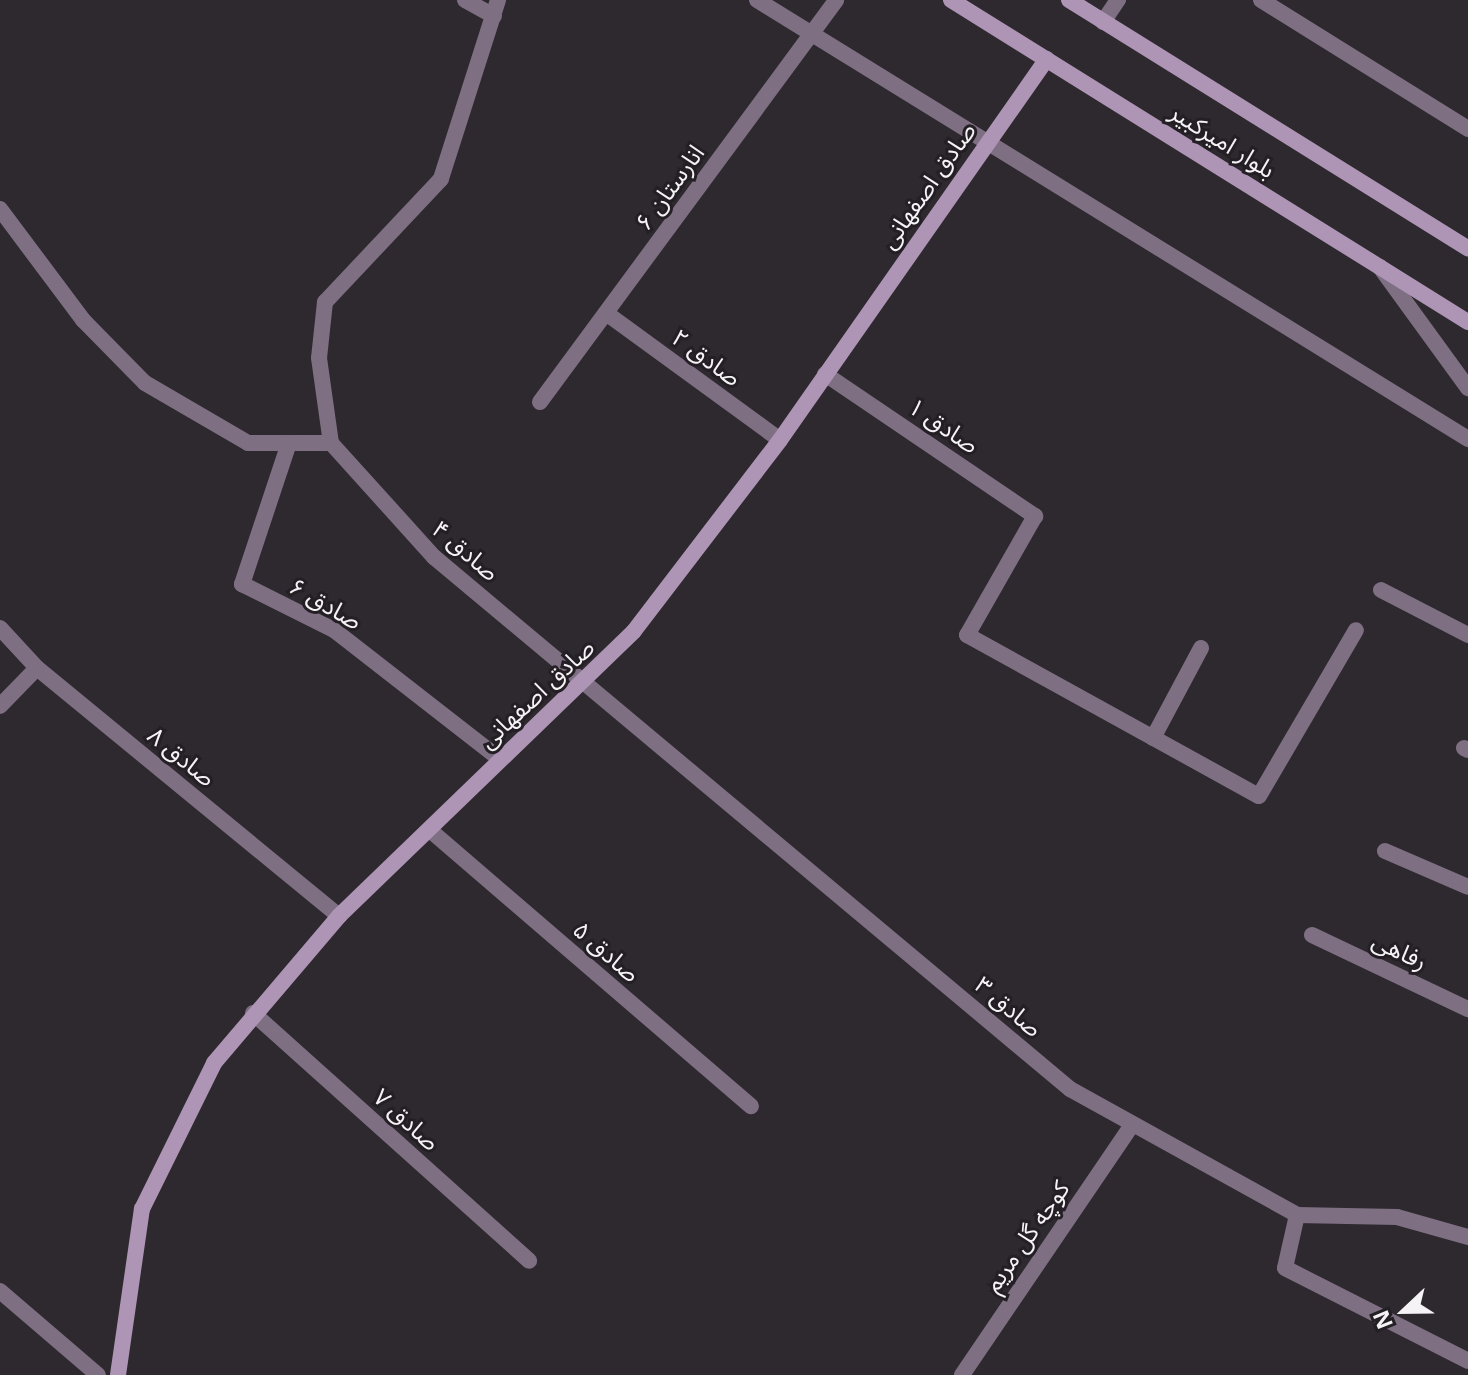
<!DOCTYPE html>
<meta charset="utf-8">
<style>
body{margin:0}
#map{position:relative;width:1468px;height:1375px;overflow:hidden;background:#2d292e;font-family:"Open Sans","Noto Sans Arabic",sans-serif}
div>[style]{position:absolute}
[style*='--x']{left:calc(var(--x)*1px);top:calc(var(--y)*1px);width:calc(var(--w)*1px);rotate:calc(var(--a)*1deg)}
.street>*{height:16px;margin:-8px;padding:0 8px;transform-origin:8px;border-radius:8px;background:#7e6f83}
.secondary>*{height:16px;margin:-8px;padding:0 8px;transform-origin:8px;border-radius:8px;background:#ae95b6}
span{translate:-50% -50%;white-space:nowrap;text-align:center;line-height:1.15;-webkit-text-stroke:6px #231f24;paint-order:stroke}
.street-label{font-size:24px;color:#f6f3f7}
.north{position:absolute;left:1364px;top:1271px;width:80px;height:80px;-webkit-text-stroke:6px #231f24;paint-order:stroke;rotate:248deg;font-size:22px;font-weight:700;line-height:32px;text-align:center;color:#f6f3f7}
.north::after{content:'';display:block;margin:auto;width:28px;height:36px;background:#f6f3f7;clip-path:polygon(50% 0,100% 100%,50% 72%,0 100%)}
</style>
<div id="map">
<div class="street">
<i style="--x:465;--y:0;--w:33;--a:29"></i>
<i style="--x:498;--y:0;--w:188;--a:107.7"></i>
<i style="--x:441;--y:179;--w:169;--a:133.3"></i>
<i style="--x:325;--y:302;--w:56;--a:96.1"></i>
<i style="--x:319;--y:358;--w:86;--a:82"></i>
<i style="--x:331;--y:443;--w:154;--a:47.9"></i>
<i style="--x:434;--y:557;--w:829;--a:39.91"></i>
<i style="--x:1070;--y:1089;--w:260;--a:29"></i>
<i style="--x:1297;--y:1215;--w:100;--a:1.1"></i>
<i style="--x:1397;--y:1217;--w:74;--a:15.7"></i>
<i style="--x:757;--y:0;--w:836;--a:31.69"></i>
<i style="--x:1261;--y:0;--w:244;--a:31.9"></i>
<i style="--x:1103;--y:22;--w:27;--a:-56"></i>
<i style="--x:0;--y:209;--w:139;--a:53.2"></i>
<i style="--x:83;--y:320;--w:88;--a:45.5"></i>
<i style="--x:145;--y:383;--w:119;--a:30.2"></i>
<i style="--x:248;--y:443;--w:83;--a:0"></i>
<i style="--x:1380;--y:267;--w:150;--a:54"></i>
<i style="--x:606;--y:313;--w:215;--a:36.1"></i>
<i style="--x:825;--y:374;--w:254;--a:34.1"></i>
<i style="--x:1035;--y:516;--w:137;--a:119.7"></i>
<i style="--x:967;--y:635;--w:333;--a:28.9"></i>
<i style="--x:1259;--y:796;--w:192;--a:-59.7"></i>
<i style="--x:540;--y:402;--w:499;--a:-53.6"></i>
<i style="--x:289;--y:443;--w:149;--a:108.4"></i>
<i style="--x:242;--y:584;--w:103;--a:26.6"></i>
<i style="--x:334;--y:630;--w:210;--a:37.9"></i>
<i style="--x:1381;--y:590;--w:98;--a:27.3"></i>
<i style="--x:0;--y:628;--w:54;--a:47.2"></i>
<i style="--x:37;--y:668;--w:391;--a:39.4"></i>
<i style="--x:0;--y:706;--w:53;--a:-45.8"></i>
<i style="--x:1153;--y:738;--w:102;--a:-61.9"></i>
<i style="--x:1464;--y:748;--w:4;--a:27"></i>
<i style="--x:431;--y:831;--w:422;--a:40.7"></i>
<i style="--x:1385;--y:851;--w:90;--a:23.4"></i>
<i style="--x:1312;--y:935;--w:173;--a:25.4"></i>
<i style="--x:253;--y:1013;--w:371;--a:41.9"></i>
<i style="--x:1297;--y:1215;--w:54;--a:102.8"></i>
<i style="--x:1285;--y:1268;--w:205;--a:26.9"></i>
<i style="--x:0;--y:1291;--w:129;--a:40.6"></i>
<i style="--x:962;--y:1375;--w:302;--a:-55.8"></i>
</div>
<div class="secondary">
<i style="--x:951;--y:0;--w:609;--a:31.92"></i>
<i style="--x:1069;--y:0;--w:470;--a:31.9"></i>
<i style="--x:118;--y:1375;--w:168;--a:-81.8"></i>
<i style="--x:142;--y:1209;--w:163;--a:-63.7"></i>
<i style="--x:214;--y:1063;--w:193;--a:-49.6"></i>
<i style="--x:339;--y:916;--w:410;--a:-44"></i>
<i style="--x:634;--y:631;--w:240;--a:-52.6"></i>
<i style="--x:780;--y:440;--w:465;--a:-55"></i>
</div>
<div class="street-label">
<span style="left:1223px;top:140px;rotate:32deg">بلوار امیرکبیر</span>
<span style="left:927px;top:185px;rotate:-55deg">صادق اصفهانی</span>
<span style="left:669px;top:187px;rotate:-54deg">انارستان ۶</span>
<span style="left:707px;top:357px;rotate:36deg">صادق ۲</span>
<span style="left:944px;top:425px;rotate:34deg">صادق ۱</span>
<span style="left:466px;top:550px;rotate:40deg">صادق ۴</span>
<span style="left:326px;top:603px;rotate:30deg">صادق ۶</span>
<span style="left:536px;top:693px;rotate:-43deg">صادق اصفهانی</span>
<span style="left:182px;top:756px;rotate:39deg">صادق ۸</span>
<span style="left:1400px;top:950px;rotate:25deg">رفاهی</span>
<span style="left:607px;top:951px;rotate:41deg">صادق ۵</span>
<span style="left:1009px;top:1006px;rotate:40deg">صادق ۳</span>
<span style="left:407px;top:1119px;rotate:42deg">صادق ۷</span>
<span style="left:1026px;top:1236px;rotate:-55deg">کوچه گل مریم</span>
</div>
<div class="north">N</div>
</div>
